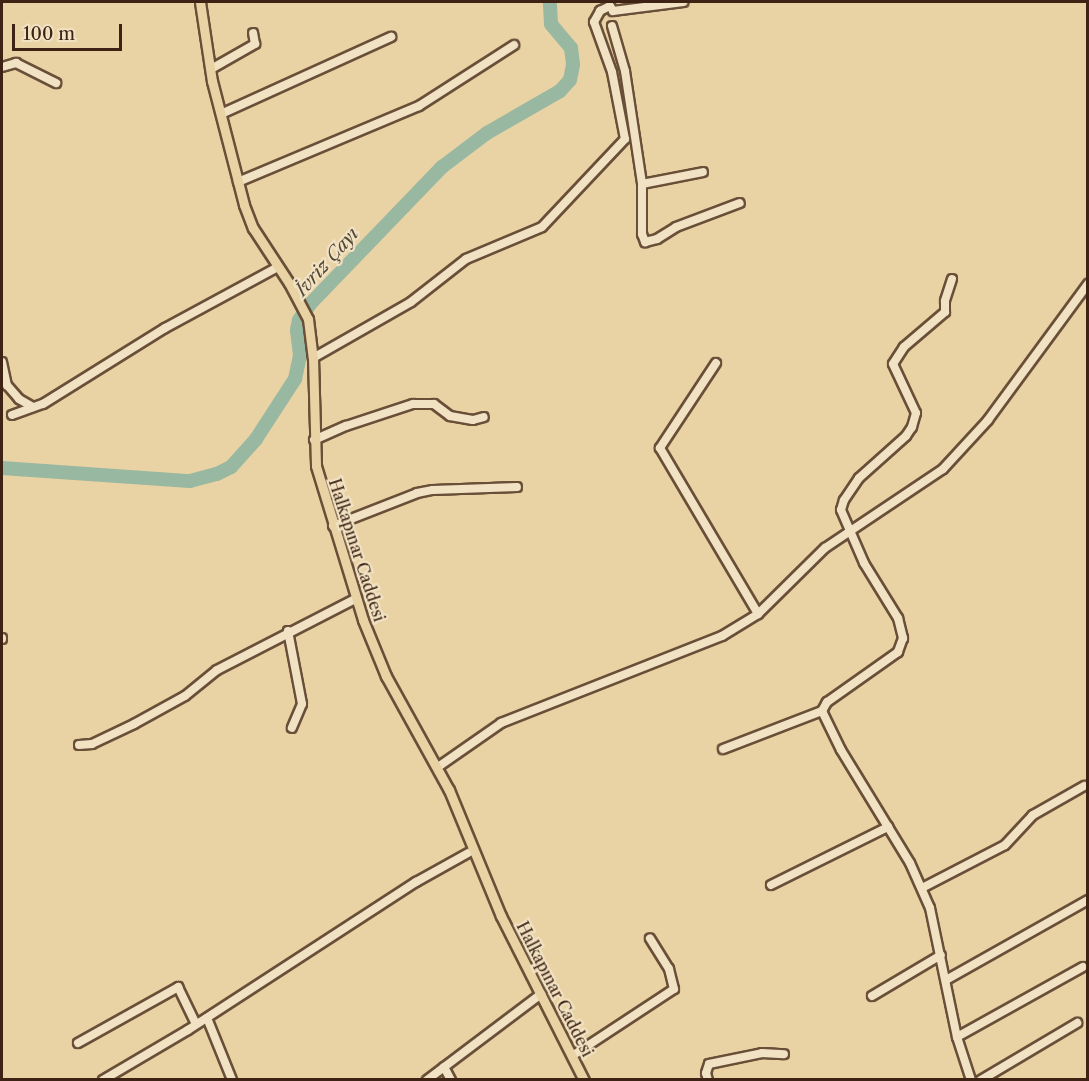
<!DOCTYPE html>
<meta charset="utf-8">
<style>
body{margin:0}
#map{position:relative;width:1089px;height:1081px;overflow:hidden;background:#e9d2a3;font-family:"Libre Caslon Text",serif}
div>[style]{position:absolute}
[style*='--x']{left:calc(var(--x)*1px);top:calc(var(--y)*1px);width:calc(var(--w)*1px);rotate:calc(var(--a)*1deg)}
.river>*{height:14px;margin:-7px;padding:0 7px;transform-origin:7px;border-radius:7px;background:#98b8a2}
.roads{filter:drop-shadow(2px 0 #694f38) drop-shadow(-2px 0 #694f38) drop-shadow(0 2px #694f38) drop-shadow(0 -2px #694f38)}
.minor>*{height:8px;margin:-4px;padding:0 4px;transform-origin:4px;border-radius:4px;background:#f1e2c3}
.major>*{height:9px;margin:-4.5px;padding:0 4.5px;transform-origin:4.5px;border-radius:4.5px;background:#e9d2a3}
span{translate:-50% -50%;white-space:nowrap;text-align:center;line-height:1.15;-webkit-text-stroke:4.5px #f1e2c3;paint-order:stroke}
.street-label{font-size:16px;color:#3e2314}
.water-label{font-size:18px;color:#544838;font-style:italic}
.frame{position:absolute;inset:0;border:3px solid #3e2314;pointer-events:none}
.scale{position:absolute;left:12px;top:24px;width:110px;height:27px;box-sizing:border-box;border:3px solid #3e2314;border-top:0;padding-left:8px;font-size:18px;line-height:21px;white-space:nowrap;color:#3e2314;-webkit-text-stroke:4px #f1e2c3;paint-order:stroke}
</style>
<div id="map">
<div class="river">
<i style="--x:2;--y:468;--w:188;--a:4"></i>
<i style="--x:190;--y:481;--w:28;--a:-15"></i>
<i style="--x:217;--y:474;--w:16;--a:-27"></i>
<i style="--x:231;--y:467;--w:38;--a:-48"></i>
<i style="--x:256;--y:439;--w:72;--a:-57"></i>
<i style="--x:295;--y:379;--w:25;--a:-78"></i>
<i style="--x:300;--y:355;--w:25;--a:-97"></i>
<i style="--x:297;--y:330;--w:10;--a:-79"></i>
<i style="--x:299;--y:320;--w:21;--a:-55"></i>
<i style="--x:311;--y:303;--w:189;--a:-46.1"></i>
<i style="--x:442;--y:167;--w:56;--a:-37.1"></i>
<i style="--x:487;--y:133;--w:84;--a:-29.9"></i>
<i style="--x:560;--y:91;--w:15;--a:-48"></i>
<i style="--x:570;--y:80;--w:16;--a:-79"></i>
<i style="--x:573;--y:64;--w:16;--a:-97"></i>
<i style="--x:571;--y:48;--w:31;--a:-130"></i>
<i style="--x:551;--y:24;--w:22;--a:-93"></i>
</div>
<div class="roads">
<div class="minor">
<i style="--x:612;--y:26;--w:47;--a:73.9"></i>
<i style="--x:625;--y:71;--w:114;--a:81.4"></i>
<i style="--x:642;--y:184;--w:50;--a:90"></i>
<i style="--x:642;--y:234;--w:9;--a:69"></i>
<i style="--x:645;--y:242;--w:12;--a:-14"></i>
<i style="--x:657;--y:239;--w:22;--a:-32"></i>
<i style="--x:676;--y:227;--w:68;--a:-20.6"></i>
<i style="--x:2;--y:67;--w:15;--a:-16"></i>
<i style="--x:16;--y:63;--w:45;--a:26.6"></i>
<i style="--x:211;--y:69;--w:51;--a:-29.6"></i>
<i style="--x:255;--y:44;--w:11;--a:-100"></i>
<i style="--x:221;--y:114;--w:187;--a:-24.4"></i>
<i style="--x:238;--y:182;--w:196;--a:-22.8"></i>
<i style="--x:419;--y:106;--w:113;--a:-32.7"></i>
<i style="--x:642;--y:184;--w:62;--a:-11.1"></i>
<i style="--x:952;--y:279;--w:23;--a:108"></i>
<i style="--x:945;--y:301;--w:11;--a:90"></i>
<i style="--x:945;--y:312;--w:54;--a:139.5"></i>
<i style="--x:904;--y:347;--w:20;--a:123"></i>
<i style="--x:893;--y:364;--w:54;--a:64.9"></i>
<i style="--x:916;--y:413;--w:15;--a:106"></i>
<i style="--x:912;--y:427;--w:11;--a:124"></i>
<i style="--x:906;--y:436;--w:63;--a:138.2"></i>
<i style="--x:859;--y:478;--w:27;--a:124"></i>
<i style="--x:844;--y:500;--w:10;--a:107"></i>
<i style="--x:841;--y:510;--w:58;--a:66.5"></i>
<i style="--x:864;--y:563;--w:65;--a:58.3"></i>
<i style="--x:898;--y:618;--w:21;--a:76"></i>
<i style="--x:903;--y:638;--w:15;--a:110"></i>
<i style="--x:898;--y:652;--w:87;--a:144.8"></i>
<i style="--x:827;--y:702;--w:10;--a:119"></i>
<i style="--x:822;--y:711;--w:43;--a:64"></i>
<i style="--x:841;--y:750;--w:132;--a:58.6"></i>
<i style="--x:910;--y:863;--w:49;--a:66"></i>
<i style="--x:930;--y:908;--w:132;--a:78.2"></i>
<i style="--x:957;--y:1037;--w:45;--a:72"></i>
<i style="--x:313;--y:358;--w:113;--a:-29.7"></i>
<i style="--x:411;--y:302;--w:70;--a:-38"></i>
<i style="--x:466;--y:259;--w:82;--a:-22.8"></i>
<i style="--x:542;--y:227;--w:121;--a:-46.7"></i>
<i style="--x:625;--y:139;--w:68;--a:-101"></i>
<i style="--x:612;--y:72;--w:53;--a:-109.8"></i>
<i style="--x:594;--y:22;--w:13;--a:-61"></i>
<i style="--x:600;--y:11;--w:11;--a:-27"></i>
<i style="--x:610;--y:6;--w:6;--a:59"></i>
<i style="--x:613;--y:11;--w:71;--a:-7.3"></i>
<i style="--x:2;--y:362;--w:24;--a:78"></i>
<i style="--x:7;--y:385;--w:18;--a:49"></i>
<i style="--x:19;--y:399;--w:16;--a:30"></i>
<i style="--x:716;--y:363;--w:102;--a:123.4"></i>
<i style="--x:660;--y:448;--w:193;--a:59.4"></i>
<i style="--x:12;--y:415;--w:33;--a:-20"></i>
<i style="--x:43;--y:404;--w:144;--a:-31.9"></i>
<i style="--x:165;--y:328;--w:128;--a:-28.4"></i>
<i style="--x:314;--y:440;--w:35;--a:-24"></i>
<i style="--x:346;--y:426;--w:71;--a:-18.2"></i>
<i style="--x:413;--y:404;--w:21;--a:0"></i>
<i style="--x:434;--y:404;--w:20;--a:37"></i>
<i style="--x:450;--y:416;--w:23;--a:10"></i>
<i style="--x:473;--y:420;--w:11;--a:-15"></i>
<i style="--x:333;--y:526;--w:90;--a:-21.4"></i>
<i style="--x:417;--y:493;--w:16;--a:-11"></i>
<i style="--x:433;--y:490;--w:84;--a:-2"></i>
<i style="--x:288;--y:631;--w:74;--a:79.1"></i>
<i style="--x:302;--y:704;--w:26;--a:113"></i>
<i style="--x:2;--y:639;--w:1;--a:-90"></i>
<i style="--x:79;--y:745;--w:13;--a:-4"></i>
<i style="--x:92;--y:744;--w:47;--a:-25.5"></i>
<i style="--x:134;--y:724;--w:58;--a:-28.8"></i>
<i style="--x:185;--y:696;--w:41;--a:-39.1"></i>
<i style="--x:217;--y:670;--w:157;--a:-27.2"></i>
<i style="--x:723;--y:749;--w:106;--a:-21"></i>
<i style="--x:438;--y:767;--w:77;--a:-34.9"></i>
<i style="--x:501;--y:723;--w:238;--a:-21.5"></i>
<i style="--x:722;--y:636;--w:42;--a:-31.4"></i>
<i style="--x:758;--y:614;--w:94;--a:-44.6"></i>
<i style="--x:825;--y:548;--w:142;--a:-33.8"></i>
<i style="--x:943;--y:469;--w:67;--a:-47.4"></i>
<i style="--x:988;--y:420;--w:169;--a:-53.7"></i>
<i style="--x:771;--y:885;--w:131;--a:-26.4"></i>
<i style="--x:922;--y:888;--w:93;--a:-27.4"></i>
<i style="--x:1005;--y:845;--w:41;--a:-47"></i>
<i style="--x:1033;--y:815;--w:59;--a:-29.6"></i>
<i style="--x:946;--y:980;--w:163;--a:-29.4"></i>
<i style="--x:872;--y:996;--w:80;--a:-30.7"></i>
<i style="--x:207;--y:1018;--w:67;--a:68"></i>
<i style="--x:957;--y:1037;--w:144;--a:-29.1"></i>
<i style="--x:78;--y:1043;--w:115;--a:-29.2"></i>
<i style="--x:178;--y:987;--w:41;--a:64.1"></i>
<i style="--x:572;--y:1056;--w:122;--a:-33.3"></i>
<i style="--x:674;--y:989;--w:21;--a:-104"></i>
<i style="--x:669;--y:969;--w:36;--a:-122"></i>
<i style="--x:444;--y:1067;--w:15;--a:62"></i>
<i style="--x:103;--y:1080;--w:99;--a:-30.5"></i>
<i style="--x:188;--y:1030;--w:272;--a:-33"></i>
<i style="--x:416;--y:882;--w:60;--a:-29.1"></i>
<i style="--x:427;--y:1080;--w:143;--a:-37"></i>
<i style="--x:708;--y:1080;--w:7;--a:-106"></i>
<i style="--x:706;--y:1073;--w:9;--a:-72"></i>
<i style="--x:709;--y:1064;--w:54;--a:-11.7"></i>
<i style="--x:762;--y:1053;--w:22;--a:3"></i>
<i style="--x:981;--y:1080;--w:112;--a:-30.7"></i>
</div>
<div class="major">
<i style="--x:200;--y:2;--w:80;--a:81.4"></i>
<i style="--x:212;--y:81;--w:128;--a:75.5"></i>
<i style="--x:244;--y:205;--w:25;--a:69"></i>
<i style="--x:253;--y:228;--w:66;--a:56.8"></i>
<i style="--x:289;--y:283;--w:41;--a:62.2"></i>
<i style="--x:308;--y:319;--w:39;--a:83"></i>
<i style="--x:313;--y:358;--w:108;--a:88.4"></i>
<i style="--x:316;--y:466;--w:161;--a:73"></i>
<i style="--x:363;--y:620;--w:61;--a:67.7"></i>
<i style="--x:386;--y:676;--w:130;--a:61.1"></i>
<i style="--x:449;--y:790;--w:136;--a:67.6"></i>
<i style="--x:501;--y:916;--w:184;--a:63.2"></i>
</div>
</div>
<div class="street-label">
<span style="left:357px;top:550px;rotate:72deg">Halkapınar Caddesi</span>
<span style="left:555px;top:989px;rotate:63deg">Halkapınar Caddesi</span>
</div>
<div class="water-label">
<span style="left:327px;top:262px;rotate:-48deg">İvriz Çayı</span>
</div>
<div class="frame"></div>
<div class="scale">100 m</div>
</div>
